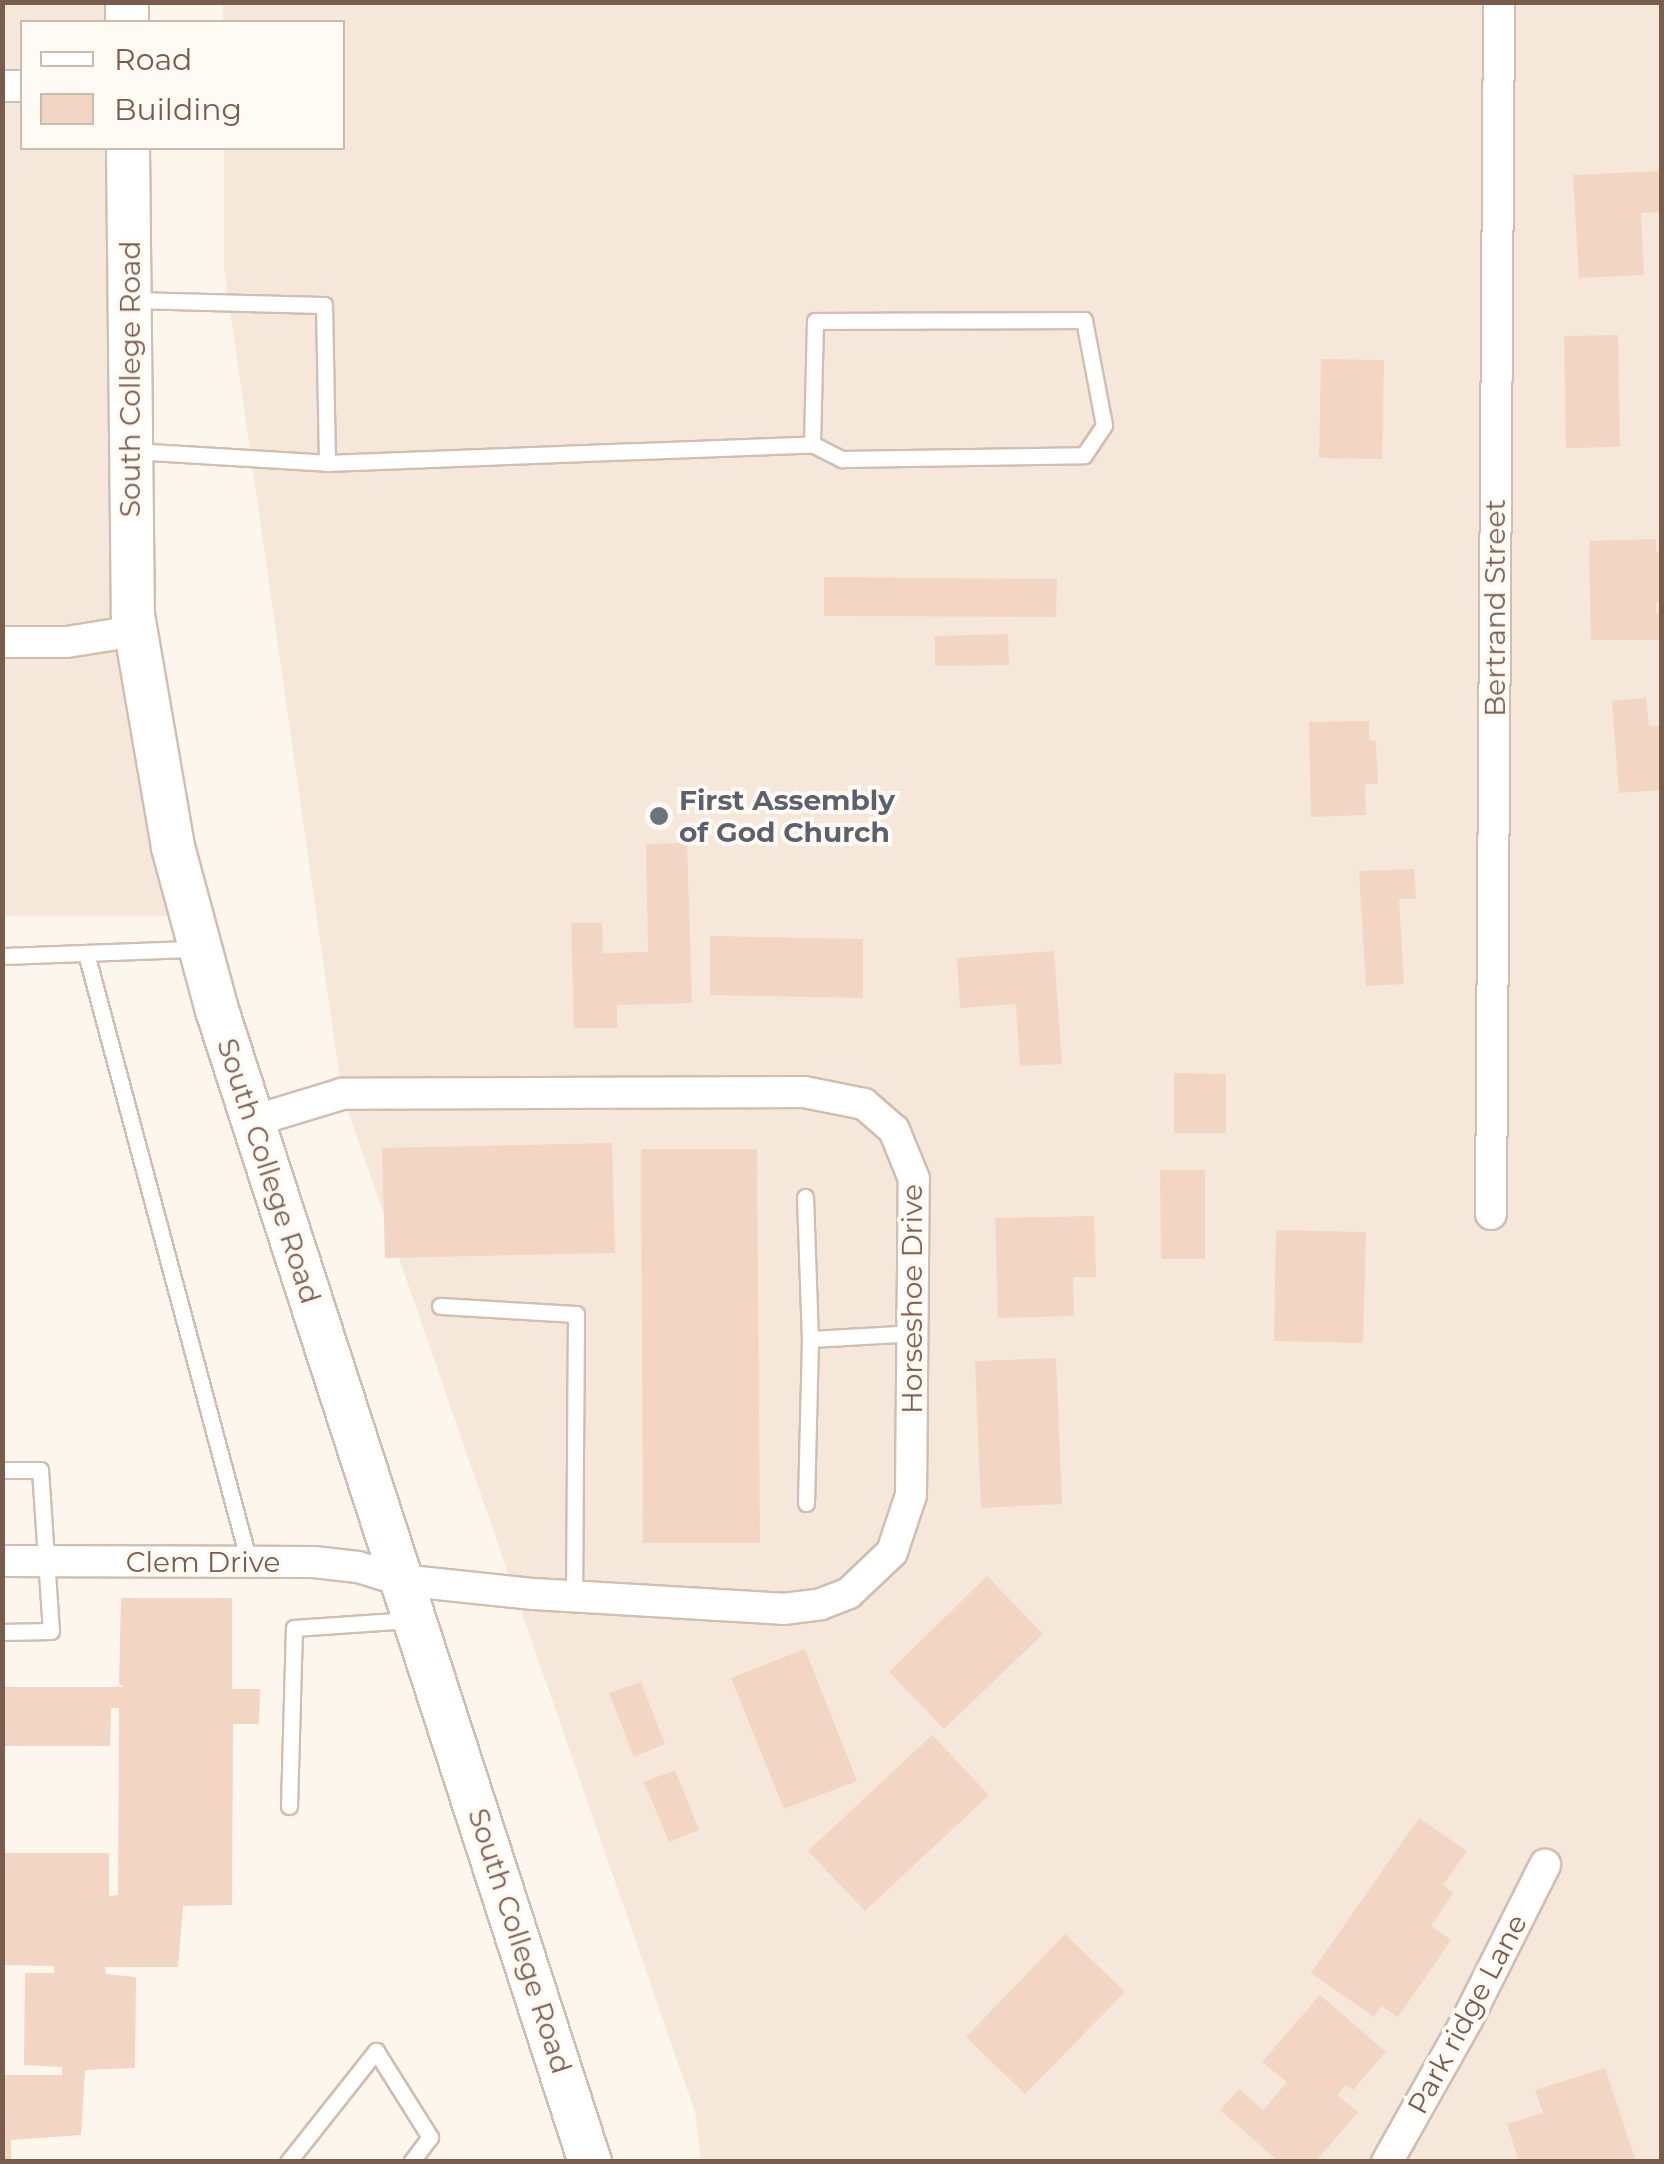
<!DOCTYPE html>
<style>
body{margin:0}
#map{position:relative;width:1664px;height:2164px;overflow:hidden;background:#fdf6ec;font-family:Montserrat,sans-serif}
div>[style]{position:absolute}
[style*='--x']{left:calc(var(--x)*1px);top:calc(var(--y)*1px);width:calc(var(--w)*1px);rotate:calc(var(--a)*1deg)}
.residential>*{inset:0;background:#f5e8da}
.building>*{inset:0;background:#f3d5c3}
.roads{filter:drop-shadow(2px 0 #d1beb0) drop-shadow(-2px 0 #d1beb0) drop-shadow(0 2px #d1beb0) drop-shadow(0 -2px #d1beb0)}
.lane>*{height:15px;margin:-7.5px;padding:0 7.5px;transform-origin:7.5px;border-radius:7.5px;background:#fff}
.street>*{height:30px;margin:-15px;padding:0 15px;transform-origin:15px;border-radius:15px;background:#fff}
.secondary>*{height:42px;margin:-21px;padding:0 21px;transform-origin:21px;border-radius:21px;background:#fff}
.dots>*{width:28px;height:28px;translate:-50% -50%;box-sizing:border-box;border:5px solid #fffaf3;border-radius:50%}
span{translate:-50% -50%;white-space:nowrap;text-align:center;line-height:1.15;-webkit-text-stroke:8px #fffaf3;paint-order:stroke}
.street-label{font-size:28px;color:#7a5c4d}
.worship-label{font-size:28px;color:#5b616d;font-weight:700}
.left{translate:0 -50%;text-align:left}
.frame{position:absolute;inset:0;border:5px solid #7a5c4d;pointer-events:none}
.legend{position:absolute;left:20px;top:20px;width:325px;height:130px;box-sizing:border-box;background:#fffaf3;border:2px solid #cabbb1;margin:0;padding:12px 18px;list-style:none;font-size:30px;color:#7a5c4d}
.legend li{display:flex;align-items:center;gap:20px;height:50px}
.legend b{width:50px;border:2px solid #cabbb1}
</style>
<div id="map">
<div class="residential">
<i style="clip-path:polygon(2px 3px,129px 3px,129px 22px,22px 22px,22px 148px,130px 148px,129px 450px,191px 916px,3px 916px)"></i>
<i style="clip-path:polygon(223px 3px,1661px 3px,1661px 2161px,701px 2161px,695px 2112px,342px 1094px,224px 269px,224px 148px,342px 148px,342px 22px,223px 22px)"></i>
</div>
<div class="building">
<i style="clip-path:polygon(1662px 171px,1662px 212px,1641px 213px,1644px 275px,1579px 278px,1573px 175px)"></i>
<i style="clip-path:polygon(1618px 335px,1620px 447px,1566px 448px,1564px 336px)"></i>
<i style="clip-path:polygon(1321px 359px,1384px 360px,1382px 459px,1319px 458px)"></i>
<i style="clip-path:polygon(1656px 539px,1656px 552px,1662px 551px,1662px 602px,1656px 602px,1656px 613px,1662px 613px,1662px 640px,1591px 640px,1589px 541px)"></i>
<i style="clip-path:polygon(824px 577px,1057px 579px,1056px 617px,824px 616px)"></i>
<i style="clip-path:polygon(1008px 634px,1009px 665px,935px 666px,935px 636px)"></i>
<i style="clip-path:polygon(1646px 698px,1649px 726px,1662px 725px,1662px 790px,1619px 793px,1612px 701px)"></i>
<i style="clip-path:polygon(1369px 721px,1369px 740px,1376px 741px,1378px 784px,1365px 784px,1366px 815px,1311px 817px,1309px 722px)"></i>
<i style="clip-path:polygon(687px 843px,692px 1003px,617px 1005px,617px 1028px,574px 1028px,571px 923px,602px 923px,603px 953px,648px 952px,646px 844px)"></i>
<i style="clip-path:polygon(1414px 869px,1416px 899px,1399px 899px,1404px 984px,1366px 986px,1359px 871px)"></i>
<i style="clip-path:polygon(710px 936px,863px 939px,863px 998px,710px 995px)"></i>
<i style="clip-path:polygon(1054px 951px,1062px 1064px,1020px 1066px,1016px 1004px,960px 1008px,957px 958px)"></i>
<i style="clip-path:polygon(1174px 1073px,1226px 1074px,1226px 1133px,1174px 1133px)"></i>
<i style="clip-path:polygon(612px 1143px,615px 1253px,385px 1258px,382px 1148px)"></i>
<i style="clip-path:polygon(641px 1149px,757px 1149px,760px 1543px,643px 1543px)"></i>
<i style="clip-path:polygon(1160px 1170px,1205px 1170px,1205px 1259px,1161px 1259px)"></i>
<i style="clip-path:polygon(1094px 1216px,1096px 1277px,1073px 1277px,1074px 1316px,998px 1318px,995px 1218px)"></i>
<i style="clip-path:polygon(1276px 1230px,1366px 1232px,1363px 1343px,1274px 1341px)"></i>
<i style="clip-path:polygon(1056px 1358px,1062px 1504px,981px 1508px,975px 1361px)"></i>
<i style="clip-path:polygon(987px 1576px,1043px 1634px,944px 1729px,889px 1672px)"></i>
<i style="clip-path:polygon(121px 1598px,232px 1598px,232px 1689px,260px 1689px,259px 1724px,233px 1724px,232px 1905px,183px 1906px,178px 1967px,105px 1967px,106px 1974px,136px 1977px,135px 2068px,85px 2070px,81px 2135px,11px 2140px,11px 2162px,2px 2162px,2px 2075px,62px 2075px,62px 2067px,24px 2065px,25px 1973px,54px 1973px,54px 1966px,2px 1965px,2px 1853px,109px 1853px,109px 1896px,118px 1895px,119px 1708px,111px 1708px,110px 1746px,2px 1746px,2px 1687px,124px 1687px,119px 1683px)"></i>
<i style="clip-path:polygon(805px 1649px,857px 1781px,784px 1809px,731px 1678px)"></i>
<i style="clip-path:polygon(641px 1682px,665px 1744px,634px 1757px,609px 1693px)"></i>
<i style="clip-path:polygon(932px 1735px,989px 1795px,865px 1911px,808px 1851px)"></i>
<i style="clip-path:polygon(675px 1770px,699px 1830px,669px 1842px,644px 1782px)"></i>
<i style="clip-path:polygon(1419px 1818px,1467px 1851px,1443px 1885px,1453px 1893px,1431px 1926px,1451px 1940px,1398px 2017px,1381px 2006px,1374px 2017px,1311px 1973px)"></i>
<i style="clip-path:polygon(1065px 1934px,1125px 1992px,1025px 2094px,966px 2037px)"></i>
<i style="clip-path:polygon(1320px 1995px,1386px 2052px,1353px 2090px,1346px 2085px,1337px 2095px,1358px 2112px,1315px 2162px,1279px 2162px,1220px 2110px,1239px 2089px,1263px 2110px,1287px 2082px,1262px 2062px)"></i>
<i style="clip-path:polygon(1605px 2068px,1636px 2162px,1519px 2162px,1507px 2124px,1543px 2113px,1535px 2090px)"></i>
</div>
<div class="roads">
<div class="lane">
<i style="--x:131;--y:300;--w:193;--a:1.5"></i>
<i style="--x:324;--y:305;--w:158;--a:88.9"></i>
<i style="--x:133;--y:451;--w:194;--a:3.5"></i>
<i style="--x:327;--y:463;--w:485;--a:-2.2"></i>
<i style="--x:812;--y:444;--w:34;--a:27"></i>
<i style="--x:842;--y:459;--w:242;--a:-0.9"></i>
<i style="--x:1084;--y:455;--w:36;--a:-56"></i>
<i style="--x:1104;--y:425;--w:107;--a:-100.8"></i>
<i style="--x:1084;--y:320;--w:269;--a:179.8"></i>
<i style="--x:815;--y:321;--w:123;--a:91.4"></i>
<i style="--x:86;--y:953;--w:630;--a:75.02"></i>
<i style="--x:2;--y:956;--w:194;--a:-2.1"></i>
<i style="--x:805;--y:1197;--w:142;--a:88"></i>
<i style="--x:440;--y:1306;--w:136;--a:3.4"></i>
<i style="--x:576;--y:1314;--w:282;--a:90.4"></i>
<i style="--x:2;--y:1470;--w:38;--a:0"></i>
<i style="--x:40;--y:1470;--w:161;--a:86.1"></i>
<i style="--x:51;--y:1631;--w:49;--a:178.8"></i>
<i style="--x:806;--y:1503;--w:164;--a:-88.6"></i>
<i style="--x:810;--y:1339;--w:103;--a:-3.3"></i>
<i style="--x:289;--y:1806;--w:178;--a:-88.4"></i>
<i style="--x:294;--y:1628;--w:116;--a:-3.9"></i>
<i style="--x:288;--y:2162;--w:142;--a:-51.6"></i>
<i style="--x:376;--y:2051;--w:102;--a:57.9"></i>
<i style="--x:430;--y:2137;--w:31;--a:127"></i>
</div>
<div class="street">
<i style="--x:2;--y:86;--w:20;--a:0"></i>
<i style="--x:2;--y:642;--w:65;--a:0"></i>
<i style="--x:67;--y:642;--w:70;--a:-9.1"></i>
<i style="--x:1491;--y:1214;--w:1212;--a:-89.62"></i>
<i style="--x:2;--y:1561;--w:312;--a:0.2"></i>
<i style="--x:314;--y:1562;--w:44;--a:6.5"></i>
<i style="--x:358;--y:1567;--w:44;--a:17.2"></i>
<i style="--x:400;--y:1580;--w:135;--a:6"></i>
<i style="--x:534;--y:1594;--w:249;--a:3.4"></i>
<i style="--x:783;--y:1609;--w:38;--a:-7"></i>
<i style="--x:821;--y:1604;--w:30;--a:-21"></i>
<i style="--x:849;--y:1593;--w:59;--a:-43.6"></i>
<i style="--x:892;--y:1552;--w:60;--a:-71.6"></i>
<i style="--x:911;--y:1495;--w:316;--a:-89.5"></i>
<i style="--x:914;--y:1179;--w:53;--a:-112.2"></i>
<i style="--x:894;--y:1130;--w:40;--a:-139"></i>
<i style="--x:864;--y:1104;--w:61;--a:-168.7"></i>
<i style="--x:804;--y:1092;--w:462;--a:179.8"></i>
<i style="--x:342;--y:1094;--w:93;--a:163.1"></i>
<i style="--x:1387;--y:2162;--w:163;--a:-60.6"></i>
<i style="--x:1467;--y:2020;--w:174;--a:-63.3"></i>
</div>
<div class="secondary">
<i style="--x:127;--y:22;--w:20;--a:-90"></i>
<i style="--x:128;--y:148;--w:467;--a:89.4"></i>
<i style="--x:133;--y:615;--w:235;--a:80.2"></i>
<i style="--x:173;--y:847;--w:169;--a:74.9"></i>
<i style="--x:217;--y:1010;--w:1211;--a:72.06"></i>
</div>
</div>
<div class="dots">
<i style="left:659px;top:816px;background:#6b7280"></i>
</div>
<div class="street-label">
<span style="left:130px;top:379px;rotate:-90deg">South College Road</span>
<span style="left:1495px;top:608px;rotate:-90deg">Bertrand Street</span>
<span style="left:269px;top:1171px;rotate:72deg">South College Road</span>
<span style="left:912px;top:1299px;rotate:-90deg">Horseshoe Drive</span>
<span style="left:203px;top:1562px">Clem Drive</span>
<span style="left:520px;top:1941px;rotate:72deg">South College Road</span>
<span style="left:1467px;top:2014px;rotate:-62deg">Park ridge Lane</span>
</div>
<div class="worship-label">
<span class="left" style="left:679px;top:816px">First Assembly<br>of God Church</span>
</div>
<div class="frame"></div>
<ul class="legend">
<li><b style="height:12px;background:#fff"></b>Road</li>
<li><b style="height:28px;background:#f3d5c3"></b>Building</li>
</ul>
</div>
